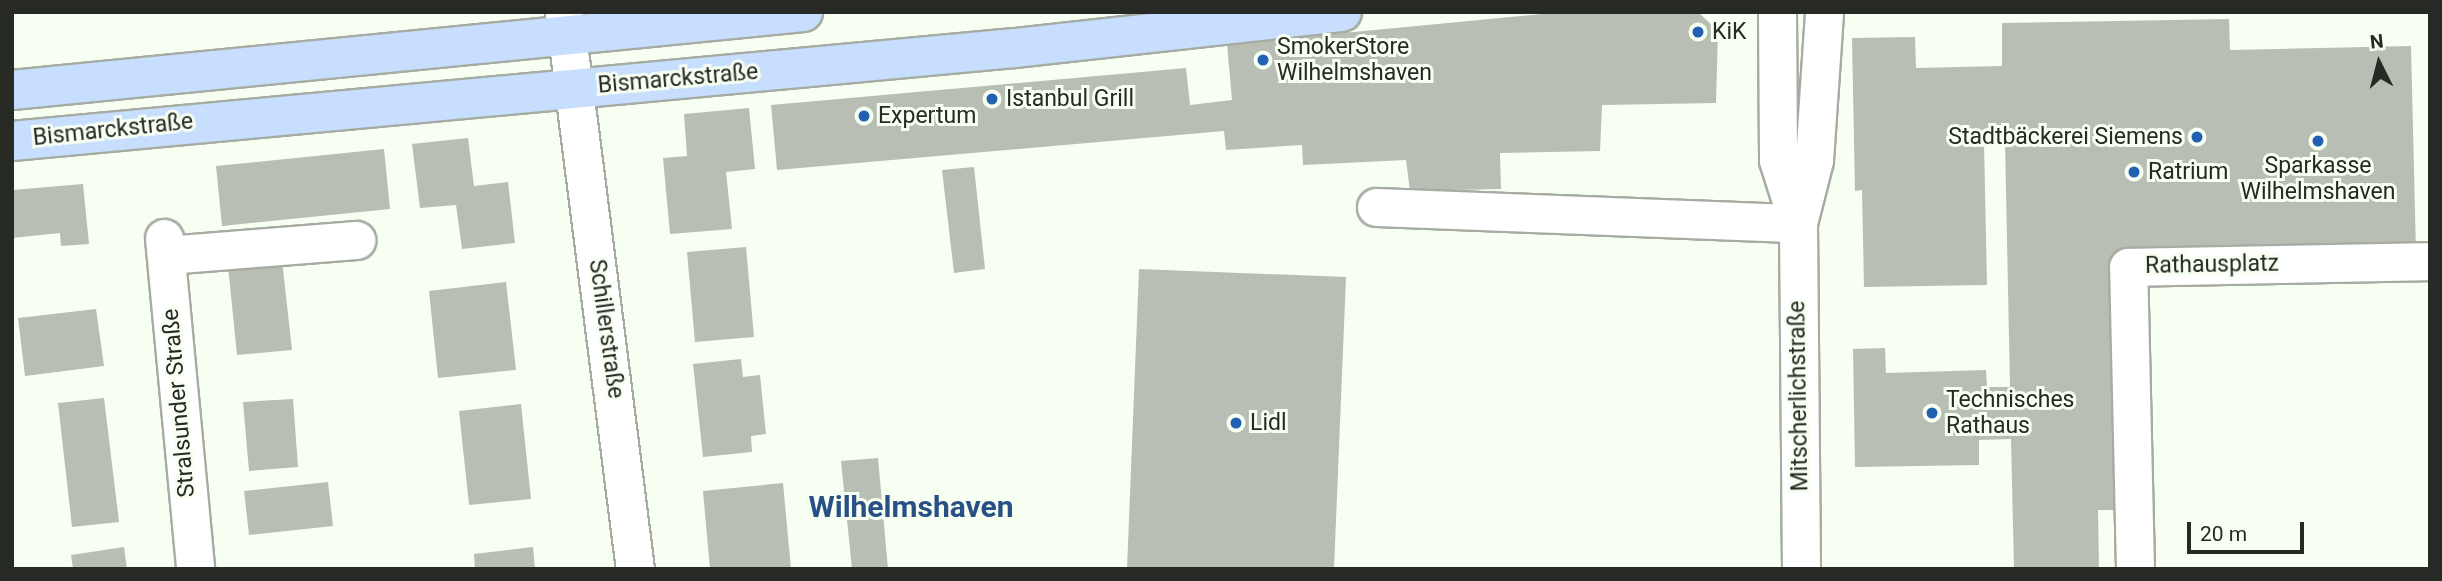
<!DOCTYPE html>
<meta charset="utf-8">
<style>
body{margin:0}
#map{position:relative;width:2442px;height:581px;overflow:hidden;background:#f7fef2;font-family:Roboto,sans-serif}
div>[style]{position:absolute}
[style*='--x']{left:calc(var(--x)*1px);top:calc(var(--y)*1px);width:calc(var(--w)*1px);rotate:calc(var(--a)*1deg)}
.building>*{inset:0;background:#b8beb3}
.roads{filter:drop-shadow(2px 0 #a6aca2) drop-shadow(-2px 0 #a6aca2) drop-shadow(0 2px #a6aca2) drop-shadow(0 -2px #a6aca2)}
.minor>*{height:37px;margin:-18.5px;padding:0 18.5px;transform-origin:18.5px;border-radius:18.5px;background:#fff}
.major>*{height:38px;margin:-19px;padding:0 19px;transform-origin:19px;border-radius:19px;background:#c7defe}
.dots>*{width:19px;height:19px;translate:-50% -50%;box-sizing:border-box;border:4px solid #f7fef2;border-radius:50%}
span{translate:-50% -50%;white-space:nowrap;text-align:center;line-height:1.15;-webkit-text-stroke:6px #f7fef2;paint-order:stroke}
.poi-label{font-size:23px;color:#272925}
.left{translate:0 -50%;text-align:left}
.right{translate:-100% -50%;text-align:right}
.street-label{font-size:23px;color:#272925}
.district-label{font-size:30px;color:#295086;font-weight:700}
.frame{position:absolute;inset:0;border:14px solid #272925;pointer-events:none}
.north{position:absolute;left:2344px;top:28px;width:70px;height:70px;-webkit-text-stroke:5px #f7fef2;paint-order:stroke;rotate:354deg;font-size:19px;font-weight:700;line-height:28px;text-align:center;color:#272925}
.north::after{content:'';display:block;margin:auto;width:24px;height:32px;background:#272925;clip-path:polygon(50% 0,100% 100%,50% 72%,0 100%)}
.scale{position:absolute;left:2187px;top:522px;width:117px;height:32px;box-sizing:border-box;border:4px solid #272925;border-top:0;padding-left:9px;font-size:21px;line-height:24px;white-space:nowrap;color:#272925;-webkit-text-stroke:5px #f7fef2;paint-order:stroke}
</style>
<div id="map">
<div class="building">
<i style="clip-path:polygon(1563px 12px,1698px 12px,1718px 31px,1716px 103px,1602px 105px,1600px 151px,1500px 153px,1501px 189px,1410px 191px,1406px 160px,1303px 165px,1302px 145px,1226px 150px,1224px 131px,777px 170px,771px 105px,1186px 68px,1190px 105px,1232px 100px,1227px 44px)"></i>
<i style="clip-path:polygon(2229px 19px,2230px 50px,2411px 46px,2416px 253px,2120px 260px,2126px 510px,2098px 510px,2099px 569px,2014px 569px,2011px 439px,1979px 440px,1979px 465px,1855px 467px,1853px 349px,1885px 348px,1886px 373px,1986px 370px,1987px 387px,2010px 387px,2005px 141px,1984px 142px,1987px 285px,1864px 287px,1862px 190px,1855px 191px,1852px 38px,1915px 37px,1916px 68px,2002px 66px,2002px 23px)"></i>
<i style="clip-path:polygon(749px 108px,755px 169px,726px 172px,732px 229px,670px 234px,663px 158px,687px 156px,684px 114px)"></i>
<i style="clip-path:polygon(468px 138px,474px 186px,508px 182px,515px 243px,462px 249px,456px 205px,420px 208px,412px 144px)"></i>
<i style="clip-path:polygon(384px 149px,390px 209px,222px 226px,216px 166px)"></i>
<i style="clip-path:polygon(974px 167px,985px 269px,954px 273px,942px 170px)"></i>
<i style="clip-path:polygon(83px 184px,89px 244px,61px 246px,60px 233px,12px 238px,12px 190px)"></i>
<i style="clip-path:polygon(746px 247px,754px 337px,695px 342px,687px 252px)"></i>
<i style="clip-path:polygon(282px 260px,292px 350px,237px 355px,228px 266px)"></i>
<i style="clip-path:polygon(1139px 269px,1346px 277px,1334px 569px,1127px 569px)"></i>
<i style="clip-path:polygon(506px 282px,516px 370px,438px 378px,429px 291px)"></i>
<i style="clip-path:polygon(96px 309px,104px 366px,25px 376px,18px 318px)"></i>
<i style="clip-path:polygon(741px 359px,743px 377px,760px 375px,766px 434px,751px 436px,752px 452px,703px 457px,693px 364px)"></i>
<i style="clip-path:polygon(104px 398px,119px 522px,72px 527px,58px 403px)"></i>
<i style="clip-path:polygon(293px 399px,298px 467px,249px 471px,243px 402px)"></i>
<i style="clip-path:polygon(521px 404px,531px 499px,469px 505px,459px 411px)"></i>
<i style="clip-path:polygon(878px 458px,888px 569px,852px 569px,841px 461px)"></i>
<i style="clip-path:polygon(328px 482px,333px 526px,249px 535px,244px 491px)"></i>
<i style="clip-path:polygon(783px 483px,791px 569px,710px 569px,703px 491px)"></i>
<i style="clip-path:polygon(124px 547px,127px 569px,73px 569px,71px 555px)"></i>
<i style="clip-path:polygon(533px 547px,535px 569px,475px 569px,474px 554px)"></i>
</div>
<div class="roads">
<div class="minor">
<i style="--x:564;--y:12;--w:562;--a:82.74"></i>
<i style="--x:1777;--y:12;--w:148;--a:89.6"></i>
<i style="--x:1778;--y:160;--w:66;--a:72.4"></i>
<i style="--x:1376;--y:207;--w:422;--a:2.2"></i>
<i style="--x:164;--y:238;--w:332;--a:84.6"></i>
<i style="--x:166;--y:255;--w:191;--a:-4.5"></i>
<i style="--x:1801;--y:569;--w:346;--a:-90.5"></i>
<i style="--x:1798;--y:223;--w:65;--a:-75.7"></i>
<i style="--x:1814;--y:160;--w:148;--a:-86.1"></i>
<i style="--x:2135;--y:569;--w:302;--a:-91.3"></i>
<i style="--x:2128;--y:267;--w:302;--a:-1.1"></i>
</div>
<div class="major">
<i style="--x:12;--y:90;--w:795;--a:-5.63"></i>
<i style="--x:12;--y:141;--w:1007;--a:-5.3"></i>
<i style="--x:1015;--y:48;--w:329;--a:-6.3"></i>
</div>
</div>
<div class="dots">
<i style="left:1698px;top:32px;background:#2261b2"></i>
<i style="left:1263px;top:60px;background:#2261b2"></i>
<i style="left:992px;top:99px;background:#2261b2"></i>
<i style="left:864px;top:116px;background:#2261b2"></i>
<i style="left:2197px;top:137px;background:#2261b2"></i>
<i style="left:2318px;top:141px;background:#2261b2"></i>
<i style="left:2134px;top:172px;background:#2261b2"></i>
<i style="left:1932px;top:413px;background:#2261b2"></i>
<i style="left:1236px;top:423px;background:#2261b2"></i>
</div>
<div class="poi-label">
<span class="left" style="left:1712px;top:32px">KiK</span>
<span class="left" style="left:1277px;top:60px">SmokerStore<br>Wilhelmshaven</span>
<span class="left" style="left:1006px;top:99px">Istanbul Grill</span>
<span class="left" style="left:878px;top:116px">Expertum</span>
<span class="right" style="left:2183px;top:137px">Stadtbäckerei Siemens</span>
<span style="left:2318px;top:179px">Sparkasse<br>Wilhelmshaven</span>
<span class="left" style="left:2148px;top:172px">Ratrium</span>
<span class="left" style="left:1946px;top:413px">Technisches<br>Rathaus</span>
<span class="left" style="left:1250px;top:423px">Lidl</span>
</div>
<div class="street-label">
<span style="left:678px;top:79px;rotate:-5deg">Bismarckstraße</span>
<span style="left:113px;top:130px;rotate:-6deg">Bismarckstraße</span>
<span style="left:2212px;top:265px;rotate:-1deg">Rathausplatz</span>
<span style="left:606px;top:329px;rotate:82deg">Schillerstraße</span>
<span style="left:1799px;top:396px;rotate:-91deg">Mitscherlichstraße</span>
<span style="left:179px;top:403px;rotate:-95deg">Stralsunder Straße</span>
</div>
<div class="district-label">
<span style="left:911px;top:507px">Wilhelmshaven</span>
</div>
<div class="frame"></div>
<div class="north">N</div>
<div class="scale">20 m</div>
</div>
